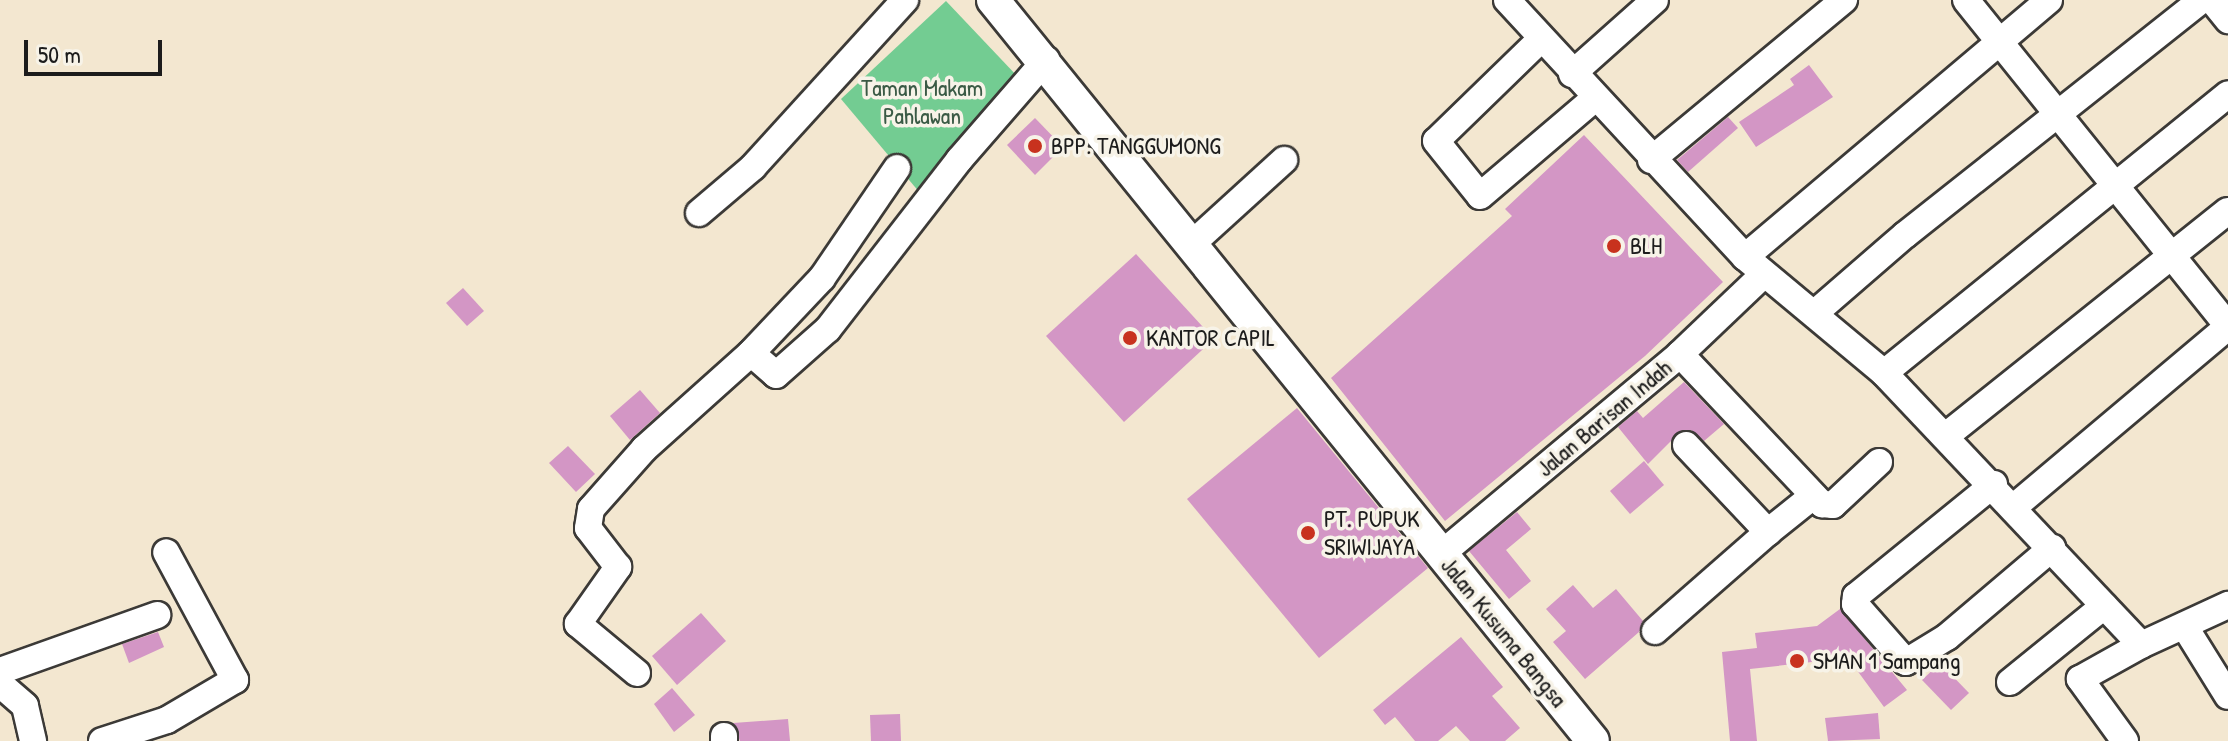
<!DOCTYPE html>
<style>
body{margin:0}
#map{position:relative;width:2228px;height:741px;overflow:hidden;background:#f3e7d0;font-family:"Patrick Hand",sans-serif}
div>[style]{position:absolute}
[style*='--x']{left:calc(var(--x)*1px);top:calc(var(--y)*1px);width:calc(var(--w)*1px);rotate:calc(var(--a)*1deg)}
.green>*{inset:0;background:#73cc92}
.building>*{inset:0;background:#d396c5}
.roads{filter:drop-shadow(2px 0 #3c3a37) drop-shadow(-2px 0 #3c3a37) drop-shadow(0 2px #3c3a37) drop-shadow(0 -2px #3c3a37)}
.minor>*{height:26px;margin:-13px;padding:0 13px;transform-origin:13px;border-radius:13px;background:#fff}
.major>*{height:32px;margin:-16px;padding:0 16px;transform-origin:16px;border-radius:16px;background:#fff}
.dots>*{width:22px;height:22px;translate:-50% -50%;box-sizing:border-box;border:4px solid #f7f3e8;border-radius:50%}
span{translate:-50% -50%;white-space:nowrap;text-align:center;line-height:1.15;-webkit-text-stroke:7px #f7f3e8;paint-order:stroke}
.park-label{font-size:24px;color:#3a5a45}
.poi-label{font-size:24px;color:#1c1c1c}
.left{translate:0 -50%;text-align:left}
.street-label{font-size:24px;color:#1c1c1c}
.scale{position:absolute;left:24px;top:40px;width:138px;height:36px;box-sizing:border-box;border:4px solid #1c1c1c;border-top:0;padding-left:10px;font-size:24px;line-height:28px;white-space:nowrap;color:#1c1c1c;-webkit-text-stroke:6px #f7f3e8;paint-order:stroke}
</style>
<div id="map">
<div class="green">
<i style="clip-path:polygon(946px 1px,1020px 79px,920px 193px,841px 99px)"></i>
</div>
<div class="building">
<i style="clip-path:polygon(1809px 65px,1833px 97px,1756px 147px,1739px 122px,1794px 85px,1790px 79px)"></i>
<i style="clip-path:polygon(1728px 117px,1738px 128px,1688px 172px,1677px 160px)"></i>
<i style="clip-path:polygon(1035px 118px,1063px 147px,1035px 175px,1007px 145px)"></i>
<i style="clip-path:polygon(1584px 135px,1723px 282px,1645px 356px,1445px 521px,1331px 378px,1512px 216px,1505px 209px)"></i>
<i style="clip-path:polygon(1136px 254px,1214px 339px,1124px 422px,1046px 336px)"></i>
<i style="clip-path:polygon(463px 288px,484px 311px,467px 326px,446px 303px)"></i>
<i style="clip-path:polygon(1684px 382px,1724px 424px,1704px 441px,1691px 430px,1682px 430px,1648px 464px,1618px 427px,1637px 411px,1643px 418px)"></i>
<i style="clip-path:polygon(640px 390px,660px 413px,630px 440px,610px 416px)"></i>
<i style="clip-path:polygon(1297px 408px,1428px 568px,1319px 658px,1187px 499px)"></i>
<i style="clip-path:polygon(568px 446px,595px 474px,576px 492px,549px 463px)"></i>
<i style="clip-path:polygon(1644px 461px,1664px 485px,1630px 514px,1610px 491px)"></i>
<i style="clip-path:polygon(1517px 512px,1531px 529px,1506px 550px,1531px 581px,1509px 599px,1469px 551px)"></i>
<i style="clip-path:polygon(1573px 585px,1593px 608px,1616px 589px,1643px 621px,1639px 632px,1585px 679px,1553px 642px,1566px 631px,1546px 609px)"></i>
<i style="clip-path:polygon(1840px 609px,1907px 690px,1884px 707px,1848px 658px,1750px 669px,1757px 741px,1730px 741px,1722px 652px,1757px 648px,1755px 633px,1817px 626px)"></i>
<i style="clip-path:polygon(701px 613px,726px 641px,677px 685px,652px 656px)"></i>
<i style="clip-path:polygon(158px 632px,164px 647px,129px 663px,122px 644px)"></i>
<i style="clip-path:polygon(1461px 637px,1503px 687px,1492px 696px,1520px 728px,1505px 741px,1470px 741px,1456px 726px,1438px 741px,1415px 741px,1395px 717px,1385px 725px,1373px 710px)"></i>
<i style="clip-path:polygon(1940px 663px,1969px 693px,1951px 710px,1922px 680px)"></i>
<i style="clip-path:polygon(672px 688px,695px 715px,674px 732px,654px 704px)"></i>
<i style="clip-path:polygon(1878px 713px,1880px 739px,1828px 741px,1825px 718px)"></i>
<i style="clip-path:polygon(900px 714px,901px 741px,871px 741px,870px 715px)"></i>
<i style="clip-path:polygon(788px 719px,790px 741px,740px 741px,733px 723px)"></i>
</div>
<div class="roads">
<div class="minor">
<i style="--x:1507;--y:0;--w:350;--a:47.2"></i>
<i style="--x:1745;--y:257;--w:181;--a:39.8"></i>
<i style="--x:1884;--y:373;--w:374;--a:46.6"></i>
<i style="--x:2141;--y:645;--w:96;--a:-24.7"></i>
<i style="--x:1966;--y:0;--w:418;--a:51.2"></i>
<i style="--x:2212;--y:0;--w:26;--a:51"></i>
<i style="--x:1541;--y:39;--w:146;--a:135.8"></i>
<i style="--x:1436;--y:141;--w:70;--a:51.3"></i>
<i style="--x:1480;--y:196;--w:151;--a:-40.4"></i>
<i style="--x:1572;--y:74;--w:111;--a:-41.7"></i>
<i style="--x:1651;--y:160;--w:251;--a:-39.7"></i>
<i style="--x:699;--y:213;--w:71;--a:-40.4"></i>
<i style="--x:753;--y:167;--w:226;--a:-47.7"></i>
<i style="--x:1194;--y:242;--w:122;--a:-42.3"></i>
<i style="--x:1745;--y:257;--w:398;--a:-40.2"></i>
<i style="--x:1816;--y:312;--w:118;--a:-40.9"></i>
<i style="--x:1905;--y:235;--w:379;--a:-38.4"></i>
<i style="--x:751;--y:353;--w:103;--a:-46.6"></i>
<i style="--x:822;--y:278;--w:133;--a:-55.7"></i>
<i style="--x:1680;--y:354;--w:207;--a:46.6"></i>
<i style="--x:1822;--y:504;--w:11;--a:5"></i>
<i style="--x:1833;--y:505;--w:63;--a:-43.1"></i>
<i style="--x:1884;--y:373;--w:443;--a:-39"></i>
<i style="--x:1947;--y:435;--w:359;--a:-38.6"></i>
<i style="--x:1686;--y:445;--w:120;--a:46.7"></i>
<i style="--x:1768;--y:532;--w:58;--a:-38.7"></i>
<i style="--x:1994;--y:484;--w:178;--a:140.9"></i>
<i style="--x:1856;--y:596;--w:8;--a:97"></i>
<i style="--x:1855;--y:604;--w:77;--a:48.7"></i>
<i style="--x:1906;--y:662;--w:48;--a:-31.4"></i>
<i style="--x:1947;--y:637;--w:138;--a:-40.3"></i>
<i style="--x:2014;--y:507;--w:280;--a:-40.1"></i>
<i style="--x:1440;--y:555;--w:313;--a:-39.9"></i>
<i style="--x:1680;--y:354;--w:115;--a:-43.6"></i>
<i style="--x:2185;--y:627;--w:81;--a:58.1"></i>
<i style="--x:1655;--y:631;--w:150;--a:-41.2"></i>
<i style="--x:0;--y:671;--w:167;--a:-19.6"></i>
<i style="--x:637;--y:673;--w:77;--a:-140.3"></i>
<i style="--x:578;--y:624;--w:70;--a:-54.9"></i>
<i style="--x:618;--y:567;--w:49;--a:-127.6"></i>
<i style="--x:588;--y:528;--w:19;--a:-81"></i>
<i style="--x:591;--y:509;--w:80;--a:-48.5"></i>
<i style="--x:644;--y:449;--w:144;--a:-41.9"></i>
<i style="--x:751;--y:353;--w:33;--a:41"></i>
<i style="--x:776;--y:375;--w:69;--a:-41.5"></i>
<i style="--x:828;--y:329;--w:214;--a:-52.2"></i>
<i style="--x:959;--y:160;--w:133;--a:-49"></i>
<i style="--x:2010;--y:682;--w:121;--a:-39"></i>
<i style="--x:0;--y:684;--w:33;--a:41"></i>
<i style="--x:25;--y:706;--w:36;--a:77"></i>
<i style="--x:724;--y:736;--w:5;--a:90"></i>
<i style="--x:102;--y:741;--w:68;--a:-17.9"></i>
<i style="--x:167;--y:720;--w:79;--a:-30.5"></i>
<i style="--x:235;--y:680;--w:145;--a:-118.3"></i>
<i style="--x:2125;--y:741;--w:77;--a:-126"></i>
<i style="--x:2080;--y:679;--w:70;--a:-29.1"></i>
</div>
<div class="major">
<i style="--x:993;--y:0;--w:953;--a:51"></i>
</div>
</div>
<div class="dots">
<i style="left:1035px;top:146px;background:#c8321e"></i>
<i style="left:1614px;top:246px;background:#c8321e"></i>
<i style="left:1130px;top:338px;background:#c8321e"></i>
<i style="left:1308px;top:533px;background:#c8321e"></i>
<i style="left:1797px;top:661px;background:#c8321e"></i>
</div>
<div class="park-label">
<span style="left:922px;top:102px">Taman Makam<br>Pahlawan</span>
</div>
<div class="poi-label">
<span class="left" style="left:1051px;top:146px">BPP. TANGGUMONG</span>
<span class="left" style="left:1630px;top:246px">BLH</span>
<span class="left" style="left:1146px;top:338px">KANTOR CAPIL</span>
<span class="left" style="left:1324px;top:533px">PT. PUPUK<br>SRIWIJAYA</span>
<span class="left" style="left:1813px;top:661px">SMAN 1 Sampang</span>
</div>
<div class="street-label">
<span style="left:1604px;top:418px;rotate:-40deg">Jalan Barisan Indah</span>
<span style="left:1504px;top:632px;rotate:51deg">Jalan Kusuma Bangsa</span>
</div>
<div class="scale">50 m</div>
</div>
